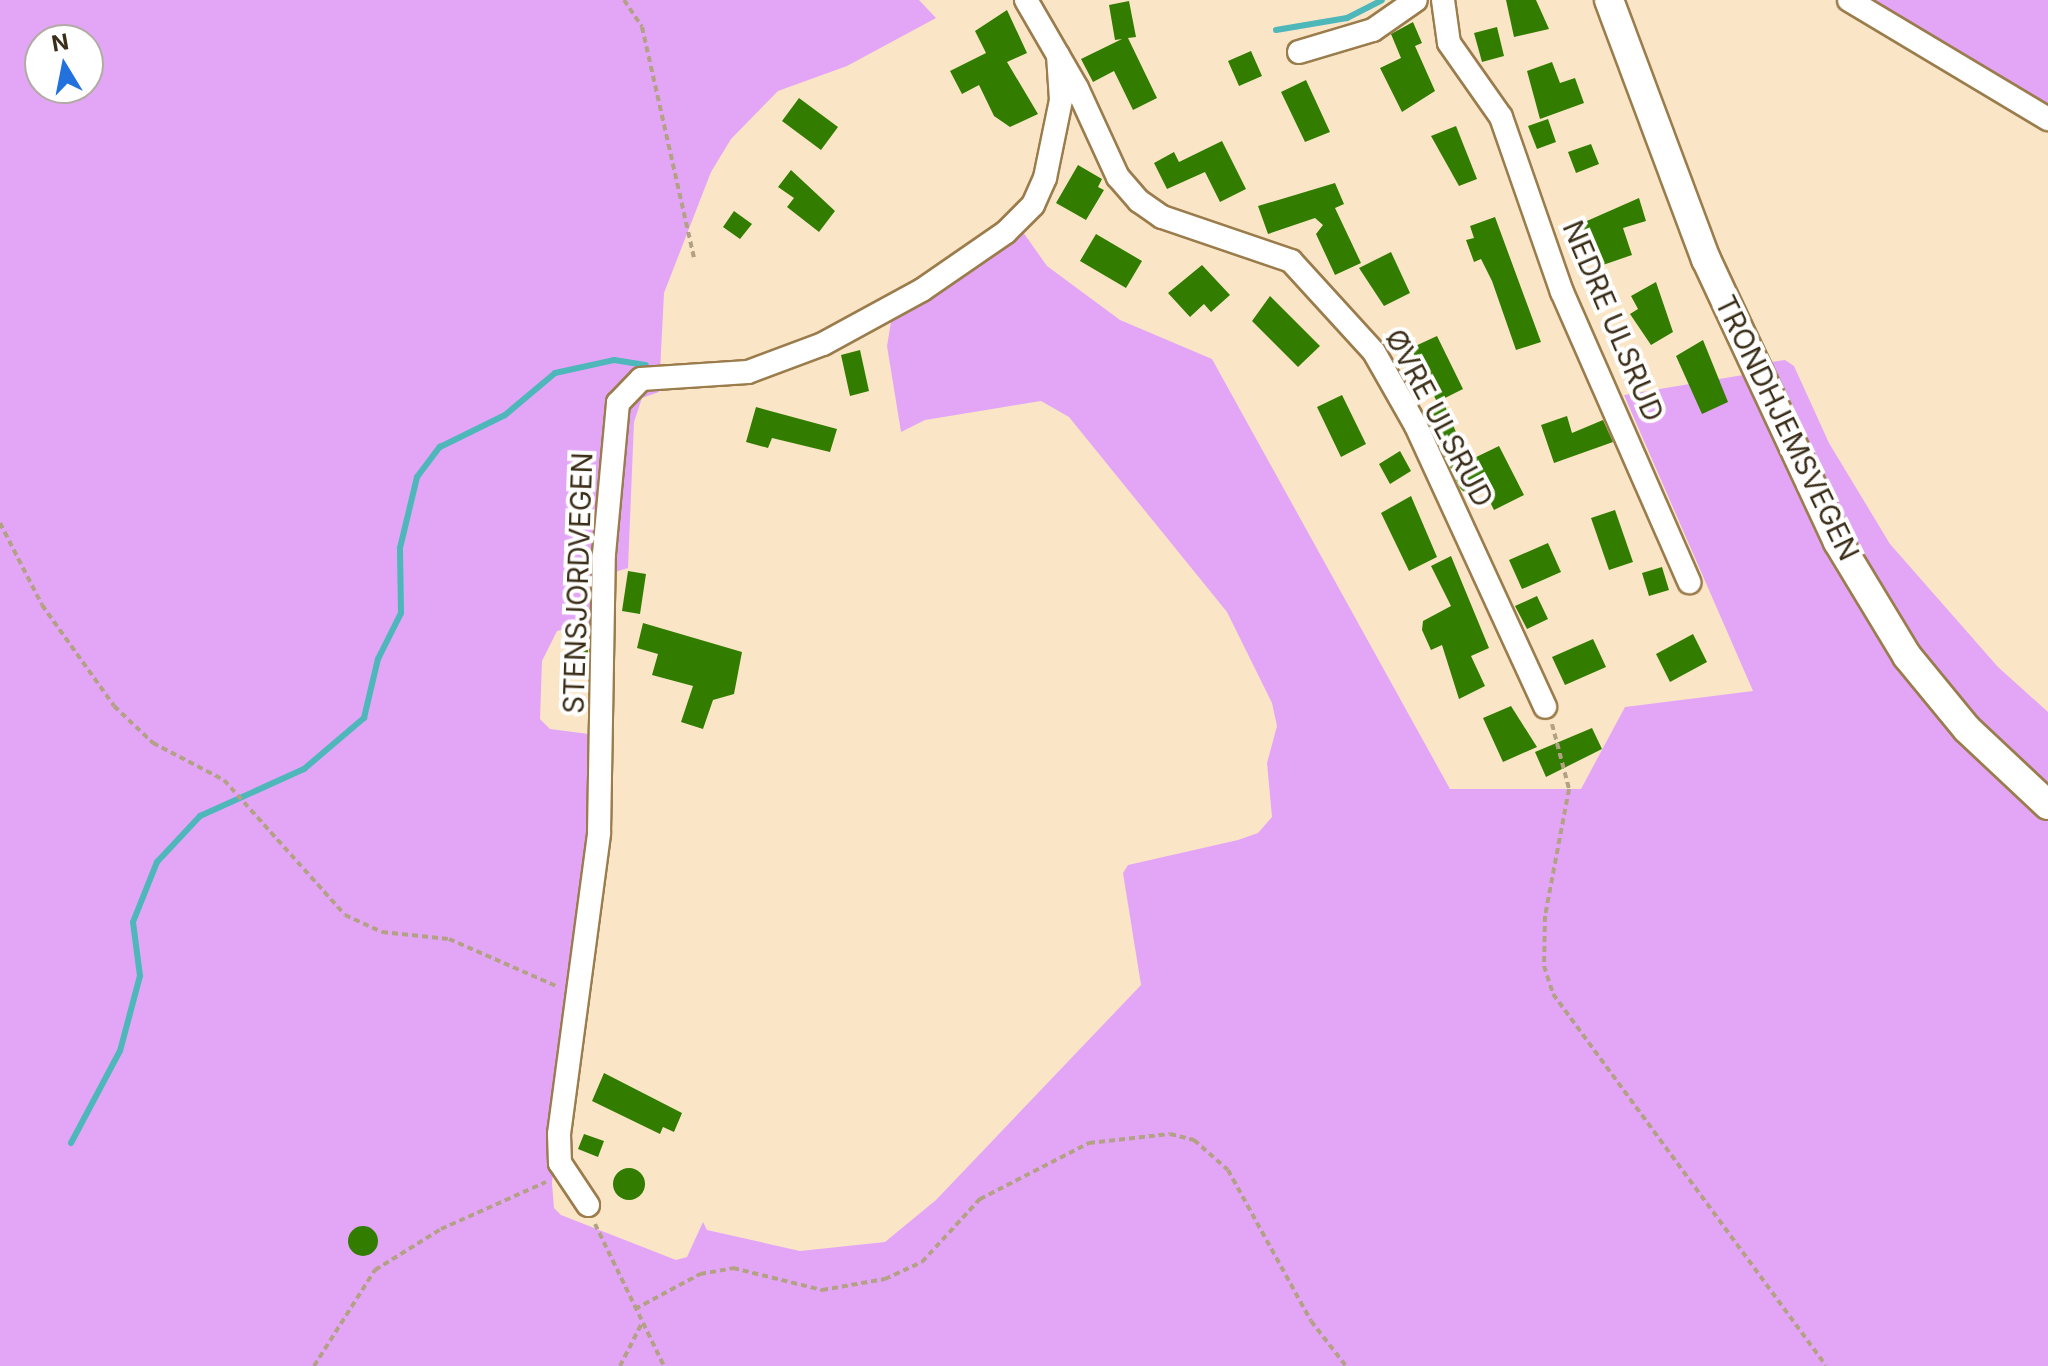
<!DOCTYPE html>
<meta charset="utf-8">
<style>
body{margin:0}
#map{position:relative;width:2048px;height:1366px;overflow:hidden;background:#fae6c7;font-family:Inter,sans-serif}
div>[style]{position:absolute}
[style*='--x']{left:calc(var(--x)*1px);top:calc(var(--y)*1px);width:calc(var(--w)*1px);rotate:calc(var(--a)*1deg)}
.green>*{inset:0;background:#e3a6f7}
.stream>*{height:6px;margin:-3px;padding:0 3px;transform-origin:3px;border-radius:3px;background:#4db7ba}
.building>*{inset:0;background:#327d00}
.round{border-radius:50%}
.path>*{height:4px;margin-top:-2px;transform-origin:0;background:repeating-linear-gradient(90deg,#b3a186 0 6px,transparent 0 10px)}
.roads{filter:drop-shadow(2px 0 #9b7c4c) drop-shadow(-2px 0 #9b7c4c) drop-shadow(0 2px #9b7c4c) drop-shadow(0 -2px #9b7c4c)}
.minor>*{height:22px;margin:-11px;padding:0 11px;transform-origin:11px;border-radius:11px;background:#fff}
.major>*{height:28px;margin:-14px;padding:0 14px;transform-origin:14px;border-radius:14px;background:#fff}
span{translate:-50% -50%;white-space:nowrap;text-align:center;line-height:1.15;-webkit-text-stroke:8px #fff;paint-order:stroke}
.street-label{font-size:28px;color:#3b2e19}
.north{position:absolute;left:24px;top:24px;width:80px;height:80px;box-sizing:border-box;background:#fff;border:2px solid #b1aba3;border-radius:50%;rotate:350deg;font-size:22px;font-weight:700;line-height:32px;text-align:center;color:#3b2e19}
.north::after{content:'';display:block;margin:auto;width:28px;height:36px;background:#2271dc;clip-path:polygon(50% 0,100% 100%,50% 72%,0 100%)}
</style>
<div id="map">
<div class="green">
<i style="clip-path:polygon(evenodd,0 0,919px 0,936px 18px,847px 66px,778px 91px,731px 139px,711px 172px,664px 293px,659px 392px,642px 398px,634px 422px,628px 568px,605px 575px,591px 623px,557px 631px,542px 661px,540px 719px,550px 729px,604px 736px,552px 1183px,554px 1208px,561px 1215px,676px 1260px,687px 1257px,703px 1222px,707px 1230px,800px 1251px,885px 1242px,936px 1200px,1141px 985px,1123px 873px,1128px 865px,1238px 840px,1258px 833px,1272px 817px,1267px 763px,1277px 726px,1272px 703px,1227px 612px,1069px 417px,1041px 401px,925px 420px,901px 432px,887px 346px,893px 310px,1018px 225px,1047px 266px,1120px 320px,1212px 359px,1450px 789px,1581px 789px,1625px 707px,1753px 691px,1624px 395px,1749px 374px,1764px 363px,1785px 360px,1794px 366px,1829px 443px,1890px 544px,1998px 667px,2048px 712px,2048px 1366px,0 1366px,0 0,40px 40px,88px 40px,88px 88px,40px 88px,40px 40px)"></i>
<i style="clip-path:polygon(1859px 0,2048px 0,2048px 119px)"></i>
</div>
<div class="stream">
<i style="--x:1276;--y:30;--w:72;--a:-9.6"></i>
<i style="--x:1347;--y:18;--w:39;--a:-27"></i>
<i style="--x:71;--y:1143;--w:104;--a:-62"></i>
<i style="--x:120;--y:1051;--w:78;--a:-75.1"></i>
<i style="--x:140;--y:976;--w:54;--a:-97.4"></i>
<i style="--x:133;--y:922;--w:65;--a:-68.2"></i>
<i style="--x:157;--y:862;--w:63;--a:-46.9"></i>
<i style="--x:200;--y:816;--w:114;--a:-24.3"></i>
<i style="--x:304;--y:769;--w:79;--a:-40.4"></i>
<i style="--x:364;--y:718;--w:61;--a:-76.7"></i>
<i style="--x:378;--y:659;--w:51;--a:-63.4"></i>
<i style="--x:401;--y:613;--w:65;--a:-90.9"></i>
<i style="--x:400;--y:548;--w:73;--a:-76.5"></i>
<i style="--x:417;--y:477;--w:38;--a:-53"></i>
<i style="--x:440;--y:447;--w:72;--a:-26.2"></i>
<i style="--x:505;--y:415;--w:65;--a:-40"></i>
<i style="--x:555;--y:373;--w:60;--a:-12.4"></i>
<i style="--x:614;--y:360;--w:32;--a:9"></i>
</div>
<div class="building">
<i style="clip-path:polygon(1506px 0,1536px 0,1549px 29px,1514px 37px)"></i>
<i style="clip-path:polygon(1129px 1px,1136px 37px,1128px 38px,1157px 98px,1133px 110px,1114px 71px,1093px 82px,1081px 59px,1122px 39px,1115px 40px,1109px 5px)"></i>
<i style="clip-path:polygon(1007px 10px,1027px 53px,1007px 62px,1038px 114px,1010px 127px,994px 116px,979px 85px,962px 94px,950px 71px,986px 53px,975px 31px)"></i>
<i style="clip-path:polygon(1413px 22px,1422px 43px,1415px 46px,1435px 91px,1402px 112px,1380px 68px,1401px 58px,1391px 34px)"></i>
<i style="clip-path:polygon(1497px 27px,1504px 56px,1482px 62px,1474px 33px)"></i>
<i style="clip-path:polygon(1251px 51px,1262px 76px,1239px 86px,1228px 61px)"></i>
<i style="clip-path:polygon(1552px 62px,1560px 83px,1575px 78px,1584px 103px,1540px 119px,1527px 71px)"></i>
<i style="clip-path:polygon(1306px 80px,1330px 132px,1305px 142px,1281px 92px)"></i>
<i style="clip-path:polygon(799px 98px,838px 127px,821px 150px,782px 121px)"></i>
<i style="clip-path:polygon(1548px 119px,1556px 142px,1537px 149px,1528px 126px)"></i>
<i style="clip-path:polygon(1456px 126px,1477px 179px,1459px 186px,1431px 136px)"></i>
<i style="clip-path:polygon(1222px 141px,1246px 189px,1220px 202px,1205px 172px,1167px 189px,1154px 163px,1174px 152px,1179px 162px)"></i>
<i style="clip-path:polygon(1591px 144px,1599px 164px,1576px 173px,1568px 152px)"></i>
<i style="clip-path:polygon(1078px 165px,1102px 179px,1098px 187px,1104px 190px,1086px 220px,1056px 203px)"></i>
<i style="clip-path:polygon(791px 170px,835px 211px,819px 232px,787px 207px,794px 198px,778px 187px)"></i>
<i style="clip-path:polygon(1335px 183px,1344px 204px,1335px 208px,1361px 263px,1335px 275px,1316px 234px,1323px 225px,1315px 218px,1268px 234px,1258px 206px)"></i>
<i style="clip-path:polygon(1639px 198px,1646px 221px,1623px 228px,1632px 255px,1600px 266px,1580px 224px)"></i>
<i style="clip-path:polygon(734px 211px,752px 224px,740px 239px,723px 227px)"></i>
<i style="clip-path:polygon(1495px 217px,1541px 342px,1516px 350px,1492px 281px,1481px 259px,1474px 262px,1466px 240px,1474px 238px,1470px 226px)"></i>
<i style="clip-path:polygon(1096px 234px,1142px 261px,1126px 288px,1080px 261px)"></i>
<i style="clip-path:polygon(1391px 252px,1410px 293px,1384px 306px,1359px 268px)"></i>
<i style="clip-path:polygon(1202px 265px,1230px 295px,1211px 312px,1204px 304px,1190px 317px,1168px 293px)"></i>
<i style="clip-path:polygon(1656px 282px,1673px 332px,1651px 345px,1630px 314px,1638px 309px,1631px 296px)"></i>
<i style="clip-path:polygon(1270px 296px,1320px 346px,1298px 367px,1252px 321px)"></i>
<i style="clip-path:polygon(1437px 336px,1463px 389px,1437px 402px,1411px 348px)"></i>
<i style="clip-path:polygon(1703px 340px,1728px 402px,1702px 414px,1676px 356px)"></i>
<i style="clip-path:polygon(860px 350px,869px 391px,850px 396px,841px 355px)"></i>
<i style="clip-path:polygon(1342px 395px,1366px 444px,1341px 457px,1317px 407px)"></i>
<i style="clip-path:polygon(1443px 401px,1468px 461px,1499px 446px,1524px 495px,1494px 510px,1479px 480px,1483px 492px,1470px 498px,1460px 488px,1424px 411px)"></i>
<i style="clip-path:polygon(756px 407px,837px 429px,830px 452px,772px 438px,768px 448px,746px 442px)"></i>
<i style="clip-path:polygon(1567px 416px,1572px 433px,1603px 420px,1613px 442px,1554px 463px,1541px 425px)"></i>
<i style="clip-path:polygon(1400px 451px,1411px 471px,1390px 484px,1379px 464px)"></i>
<i style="clip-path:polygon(1411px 496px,1437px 557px,1409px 571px,1381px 513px)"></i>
<i style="clip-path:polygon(1615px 510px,1633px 562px,1609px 570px,1591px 518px)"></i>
<i style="clip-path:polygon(1548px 543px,1561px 572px,1522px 589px,1509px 560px)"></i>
<i style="clip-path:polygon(1451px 556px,1489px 648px,1471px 656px,1485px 686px,1459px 699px,1442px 645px,1431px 650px,1422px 630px,1423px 621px,1451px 606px,1431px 566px)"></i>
<i style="clip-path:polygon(1662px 567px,1669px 590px,1649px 596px,1642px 573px)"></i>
<i style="clip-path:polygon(628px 571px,646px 574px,640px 614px,622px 611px)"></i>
<i style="clip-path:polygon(1537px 596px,1548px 619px,1527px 629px,1515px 606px)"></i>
<i style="clip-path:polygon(643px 623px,742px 652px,734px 694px,713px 700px,703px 729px,681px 722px,693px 686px,652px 675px,658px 654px,637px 648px)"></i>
<i style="clip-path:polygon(1693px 634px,1707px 662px,1670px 682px,1656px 654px)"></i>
<i style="clip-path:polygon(1593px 639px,1606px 667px,1565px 685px,1552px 657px)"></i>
<i style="clip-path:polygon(571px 648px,588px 650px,588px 669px,568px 667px)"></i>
<i style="clip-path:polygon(1511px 706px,1537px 747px,1503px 762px,1483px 718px)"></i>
<i style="clip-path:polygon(1592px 728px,1602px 749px,1546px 777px,1535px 752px)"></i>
<i style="clip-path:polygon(604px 1073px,682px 1113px,674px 1132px,663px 1127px,660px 1134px,592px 1101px)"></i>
<i style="clip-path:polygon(584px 1134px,604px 1141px,598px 1157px,578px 1149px)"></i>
<i class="round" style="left:613px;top:1168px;width:32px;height:32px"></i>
<i class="round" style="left:348px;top:1226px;width:30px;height:30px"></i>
</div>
<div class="path">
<i style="--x:624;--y:0;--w:32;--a:56"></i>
<i style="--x:642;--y:27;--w:236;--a:77.3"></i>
<i style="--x:0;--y:523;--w:92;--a:62.9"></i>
<i style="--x:42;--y:605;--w:124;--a:54.5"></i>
<i style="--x:114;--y:706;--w:54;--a:43.5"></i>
<i style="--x:153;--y:743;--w:80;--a:27.5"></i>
<i style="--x:224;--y:780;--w:181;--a:48.1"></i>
<i style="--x:345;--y:915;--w:41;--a:24.7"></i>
<i style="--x:382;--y:932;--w:67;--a:6"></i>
<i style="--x:449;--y:939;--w:117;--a:23.7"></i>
<i style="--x:1552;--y:724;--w:67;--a:75.3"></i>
<i style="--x:1569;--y:789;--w:129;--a:100.7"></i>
<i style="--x:1545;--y:916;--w:50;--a:91.1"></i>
<i style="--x:1544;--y:966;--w:29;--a:72"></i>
<i style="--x:1553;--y:994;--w:461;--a:53.7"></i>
<i style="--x:595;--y:1224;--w:158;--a:64.1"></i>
<i style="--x:635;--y:1309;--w:74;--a:-28.3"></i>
<i style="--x:700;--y:1274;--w:34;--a:-10"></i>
<i style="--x:733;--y:1268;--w:92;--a:13.9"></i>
<i style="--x:822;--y:1290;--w:64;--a:-9.9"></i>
<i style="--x:885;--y:1279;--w:41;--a:-24.7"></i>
<i style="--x:922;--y:1262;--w:86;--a:-47.4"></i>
<i style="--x:980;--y:1199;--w:123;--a:-27.2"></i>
<i style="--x:1089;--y:1143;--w:81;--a:-6.3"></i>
<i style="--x:1170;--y:1134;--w:25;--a:14"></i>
<i style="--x:1194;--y:1140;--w:45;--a:41.4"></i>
<i style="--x:1228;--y:1170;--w:172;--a:61.2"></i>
<i style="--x:1311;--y:1321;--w:57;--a:52.1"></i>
<i style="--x:314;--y:1366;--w:114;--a:-57.6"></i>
<i style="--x:375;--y:1270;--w:78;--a:-31.8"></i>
<i style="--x:441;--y:1229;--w:115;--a:-24.1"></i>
<i style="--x:620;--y:1366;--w:48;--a:-62.9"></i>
</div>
<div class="roads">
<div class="minor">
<i style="--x:1026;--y:0;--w:102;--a:59.9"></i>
<i style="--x:1077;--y:88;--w:98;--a:65.3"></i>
<i style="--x:1118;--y:177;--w:32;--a:49"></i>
<i style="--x:1139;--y:201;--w:28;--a:35"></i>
<i style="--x:1162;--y:217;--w:136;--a:18.8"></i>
<i style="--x:1291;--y:261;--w:123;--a:47.6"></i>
<i style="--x:1374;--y:352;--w:85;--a:60.4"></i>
<i style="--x:1416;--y:426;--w:309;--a:65.3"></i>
<i style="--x:1443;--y:0;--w:43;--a:82.1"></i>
<i style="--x:1449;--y:43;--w:90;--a:54.9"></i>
<i style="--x:1501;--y:117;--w:185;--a:70.8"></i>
<i style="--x:1562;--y:292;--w:317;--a:66.3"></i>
<i style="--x:1849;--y:0;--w:232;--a:30.9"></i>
<i style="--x:1299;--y:52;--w:77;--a:-16.6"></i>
<i style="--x:1373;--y:30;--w:52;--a:-34.9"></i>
<i style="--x:588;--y:1205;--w:50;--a:-123.7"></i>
<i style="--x:560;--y:1163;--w:29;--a:-92"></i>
<i style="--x:559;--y:1134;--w:304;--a:-82.4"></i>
<i style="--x:599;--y:833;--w:279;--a:-89"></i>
<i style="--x:604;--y:554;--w:152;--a:-84.7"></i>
<i style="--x:618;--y:403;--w:33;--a:-46"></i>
<i style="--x:641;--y:379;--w:107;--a:-3.7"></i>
<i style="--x:748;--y:372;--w:80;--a:-20.5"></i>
<i style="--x:823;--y:344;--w:113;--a:-28.6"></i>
<i style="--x:922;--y:290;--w:102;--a:-34.6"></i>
<i style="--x:1006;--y:232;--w:38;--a:-45"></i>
<i style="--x:1033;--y:205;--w:30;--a:-66"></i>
<i style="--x:1045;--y:178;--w:80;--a:-78.4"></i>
<i style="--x:1061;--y:100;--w:45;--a:-93.8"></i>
</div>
<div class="major">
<i style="--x:1609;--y:0;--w:277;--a:69.5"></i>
<i style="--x:1706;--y:259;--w:312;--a:65"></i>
<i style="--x:1838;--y:542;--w:133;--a:58.8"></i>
<i style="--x:1907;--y:656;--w:94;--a:50.6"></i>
<i style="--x:1967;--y:729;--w:111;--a:43.2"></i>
</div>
</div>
<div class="street-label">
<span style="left:1613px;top:321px;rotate:67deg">NEDRE ULSRUD</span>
<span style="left:1439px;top:418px;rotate:62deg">ØVRE ULSRUD</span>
<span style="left:1787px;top:428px;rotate:64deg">TRONDHJEMSVEGEN</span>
<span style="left:578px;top:583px;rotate:-88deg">STENSJORDVEGEN</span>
</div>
<div class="north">N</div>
</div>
